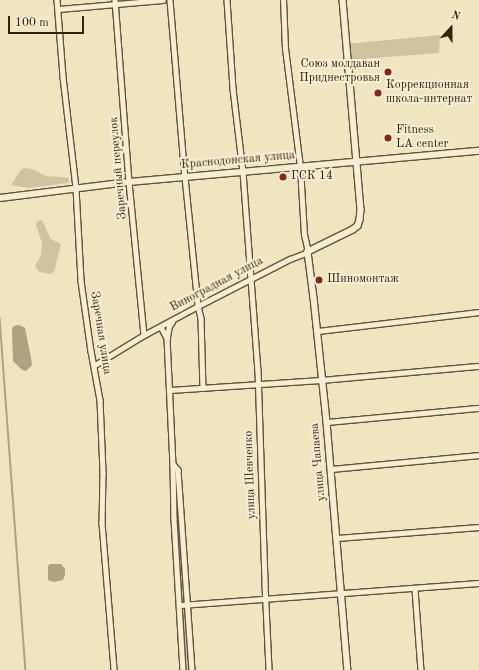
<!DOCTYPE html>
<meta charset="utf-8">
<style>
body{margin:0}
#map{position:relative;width:479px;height:670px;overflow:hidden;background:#efe5be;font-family:"Old Standard TT",serif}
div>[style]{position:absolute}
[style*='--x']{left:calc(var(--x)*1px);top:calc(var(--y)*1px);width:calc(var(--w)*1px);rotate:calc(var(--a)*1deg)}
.green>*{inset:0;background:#cfc49f}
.water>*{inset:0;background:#afa280}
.stream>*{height:1.5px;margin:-0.75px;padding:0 0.75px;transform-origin:0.75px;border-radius:0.75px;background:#afa280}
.roads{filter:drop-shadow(1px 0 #635236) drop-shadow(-1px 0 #635236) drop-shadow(0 1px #635236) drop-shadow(0 -1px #635236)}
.minor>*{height:4.5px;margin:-2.25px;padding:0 2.25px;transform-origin:2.25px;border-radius:2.25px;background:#f5eed5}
.tertiary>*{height:5.5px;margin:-2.75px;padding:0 2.75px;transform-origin:2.75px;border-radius:2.75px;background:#f5eed5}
.dots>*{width:11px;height:11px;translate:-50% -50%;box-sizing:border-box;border:2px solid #f5eed5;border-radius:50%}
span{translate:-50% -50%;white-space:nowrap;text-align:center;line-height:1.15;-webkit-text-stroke:4px #f5eed5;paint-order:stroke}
.poi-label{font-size:12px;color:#342108}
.right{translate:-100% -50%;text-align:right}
.left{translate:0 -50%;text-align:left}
.street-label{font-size:12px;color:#342108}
.north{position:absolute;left:431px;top:8px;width:40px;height:40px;-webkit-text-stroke:3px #f5eed5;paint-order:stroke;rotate:21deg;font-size:11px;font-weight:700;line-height:16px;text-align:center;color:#342108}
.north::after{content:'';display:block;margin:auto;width:14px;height:18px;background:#342108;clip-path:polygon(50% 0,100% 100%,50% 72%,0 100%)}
.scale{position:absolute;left:8px;top:16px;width:76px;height:18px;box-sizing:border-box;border:2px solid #342108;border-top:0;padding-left:5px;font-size:12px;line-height:14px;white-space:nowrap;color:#342108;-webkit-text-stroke:3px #f5eed5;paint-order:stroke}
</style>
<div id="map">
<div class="green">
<i style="clip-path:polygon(440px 35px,439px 53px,347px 60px,346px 44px)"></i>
<i style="clip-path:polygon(24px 168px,32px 169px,46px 176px,69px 178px,68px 183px,29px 188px,11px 185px,20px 171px)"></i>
<i style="clip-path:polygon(42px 220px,51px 239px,61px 244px,54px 272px,51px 274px,39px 272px,35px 266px,41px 255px,42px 243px,36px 225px,37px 221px)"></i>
<i style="clip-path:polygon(173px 464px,178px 470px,192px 670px,183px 670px)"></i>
</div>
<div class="water">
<i style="clip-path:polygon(19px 325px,25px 328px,31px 358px,32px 365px,26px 371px,22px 370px,13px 361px,12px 330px,13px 326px)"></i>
<i style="clip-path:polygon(50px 564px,61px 564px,65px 569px,65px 575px,63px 580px,54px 582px,48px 580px,48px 566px)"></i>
</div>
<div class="stream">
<i style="--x:0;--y:318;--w:353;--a:85.8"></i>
</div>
<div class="roads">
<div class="minor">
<i style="--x:57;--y:0;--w:77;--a:85.5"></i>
<i style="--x:63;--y:77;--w:112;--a:83.3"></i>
<i style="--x:76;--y:188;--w:93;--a:86.9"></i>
<i style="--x:81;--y:281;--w:71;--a:81.9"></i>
<i style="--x:91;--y:351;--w:50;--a:79.6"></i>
<i style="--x:100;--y:400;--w:73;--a:87.6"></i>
<i style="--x:103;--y:473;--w:50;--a:91.1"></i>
<i style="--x:102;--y:523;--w:147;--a:85.3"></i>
<i style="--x:115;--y:0;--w:183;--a:85.6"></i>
<i style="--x:129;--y:182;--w:154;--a:84.4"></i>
<i style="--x:170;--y:0;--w:178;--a:85.2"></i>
<i style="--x:185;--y:177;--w:130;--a:84.2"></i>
<i style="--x:198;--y:306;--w:12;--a:76"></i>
<i style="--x:201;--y:318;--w:70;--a:88.4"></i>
<i style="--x:227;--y:0;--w:89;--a:86.1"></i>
<i style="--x:233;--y:89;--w:84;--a:83.1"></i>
<i style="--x:243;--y:172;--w:199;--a:85.7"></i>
<i style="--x:258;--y:370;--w:214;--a:88.1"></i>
<i style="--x:265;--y:584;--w:86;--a:87.3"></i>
<i style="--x:58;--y:9;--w:105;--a:-4.9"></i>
<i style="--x:161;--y:327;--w:13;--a:61"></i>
<i style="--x:167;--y:338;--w:126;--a:87.3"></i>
<i style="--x:173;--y:464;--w:55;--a:89"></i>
<i style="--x:174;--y:519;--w:151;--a:86.6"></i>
<i style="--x:318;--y:331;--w:162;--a:-6.7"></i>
<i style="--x:167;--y:337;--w:11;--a:-80"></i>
<i style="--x:169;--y:326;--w:5;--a:-53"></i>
<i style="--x:95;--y:365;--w:57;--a:-31.5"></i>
<i style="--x:144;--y:335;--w:61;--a:-28.2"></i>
<i style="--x:198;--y:306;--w:103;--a:-27.1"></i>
<i style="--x:290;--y:259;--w:19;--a:-21"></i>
<i style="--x:308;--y:252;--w:17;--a:-103"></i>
<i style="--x:304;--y:235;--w:68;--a:-93.4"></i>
<i style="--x:300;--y:167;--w:119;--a:-97.2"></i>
<i style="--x:285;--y:49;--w:49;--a:-92.3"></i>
<i style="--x:170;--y:390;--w:151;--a:-3.8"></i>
<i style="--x:321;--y:380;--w:159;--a:-5.1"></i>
<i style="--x:327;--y:422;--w:153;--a:-5.3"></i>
<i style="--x:173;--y:464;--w:8;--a:50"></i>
<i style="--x:178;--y:470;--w:200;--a:86"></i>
<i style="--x:331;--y:469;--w:149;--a:-5.4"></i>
<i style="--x:337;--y:538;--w:142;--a:-4.4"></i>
<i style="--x:415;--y:589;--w:81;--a:85.8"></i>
<i style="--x:180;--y:605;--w:300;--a:-4.2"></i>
</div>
<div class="tertiary">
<i style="--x:343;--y:0;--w:211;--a:85.1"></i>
<i style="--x:361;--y:210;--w:10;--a:96"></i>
<i style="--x:360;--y:220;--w:6;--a:108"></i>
<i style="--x:358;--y:226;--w:6;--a:141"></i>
<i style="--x:353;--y:230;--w:50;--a:153.9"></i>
<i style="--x:308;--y:252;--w:46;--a:82.6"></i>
<i style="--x:314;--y:298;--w:125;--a:84"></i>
<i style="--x:327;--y:422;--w:249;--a:85.2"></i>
<i style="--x:0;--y:198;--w:130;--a:-7.1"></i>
<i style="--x:129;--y:182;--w:351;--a:-5.1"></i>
</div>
</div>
<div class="dots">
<i style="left:388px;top:72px;background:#8f2418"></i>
<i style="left:378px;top:93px;background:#8f2418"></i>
<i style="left:388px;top:138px;background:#8f2418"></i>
<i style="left:283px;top:177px;background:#8f2418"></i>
<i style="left:319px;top:280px;background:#8f2418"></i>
</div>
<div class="poi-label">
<span class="right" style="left:380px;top:72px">Союз молдаван<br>Приднестровья</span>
<span class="left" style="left:386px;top:93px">Коррекционная<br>школа-интернат</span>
<span class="left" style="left:396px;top:138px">Fitness<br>LA center</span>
<span class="left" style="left:291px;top:177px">ГСК 14</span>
<span class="left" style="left:327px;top:280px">Шиномонтаж</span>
</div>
<div class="street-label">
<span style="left:238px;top:161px;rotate:-5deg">Краснодонская улица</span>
<span style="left:119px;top:168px;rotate:-95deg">Заречный переулок</span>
<span style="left:217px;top:285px;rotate:-28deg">Виноградная улица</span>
<span style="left:100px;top:333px;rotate:81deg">Заречная улица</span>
<span style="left:319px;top:462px;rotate:-95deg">улица Чапаева</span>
<span style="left:251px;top:475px;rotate:-92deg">улица Шевченко</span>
</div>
<div class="north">N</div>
<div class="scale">100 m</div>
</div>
